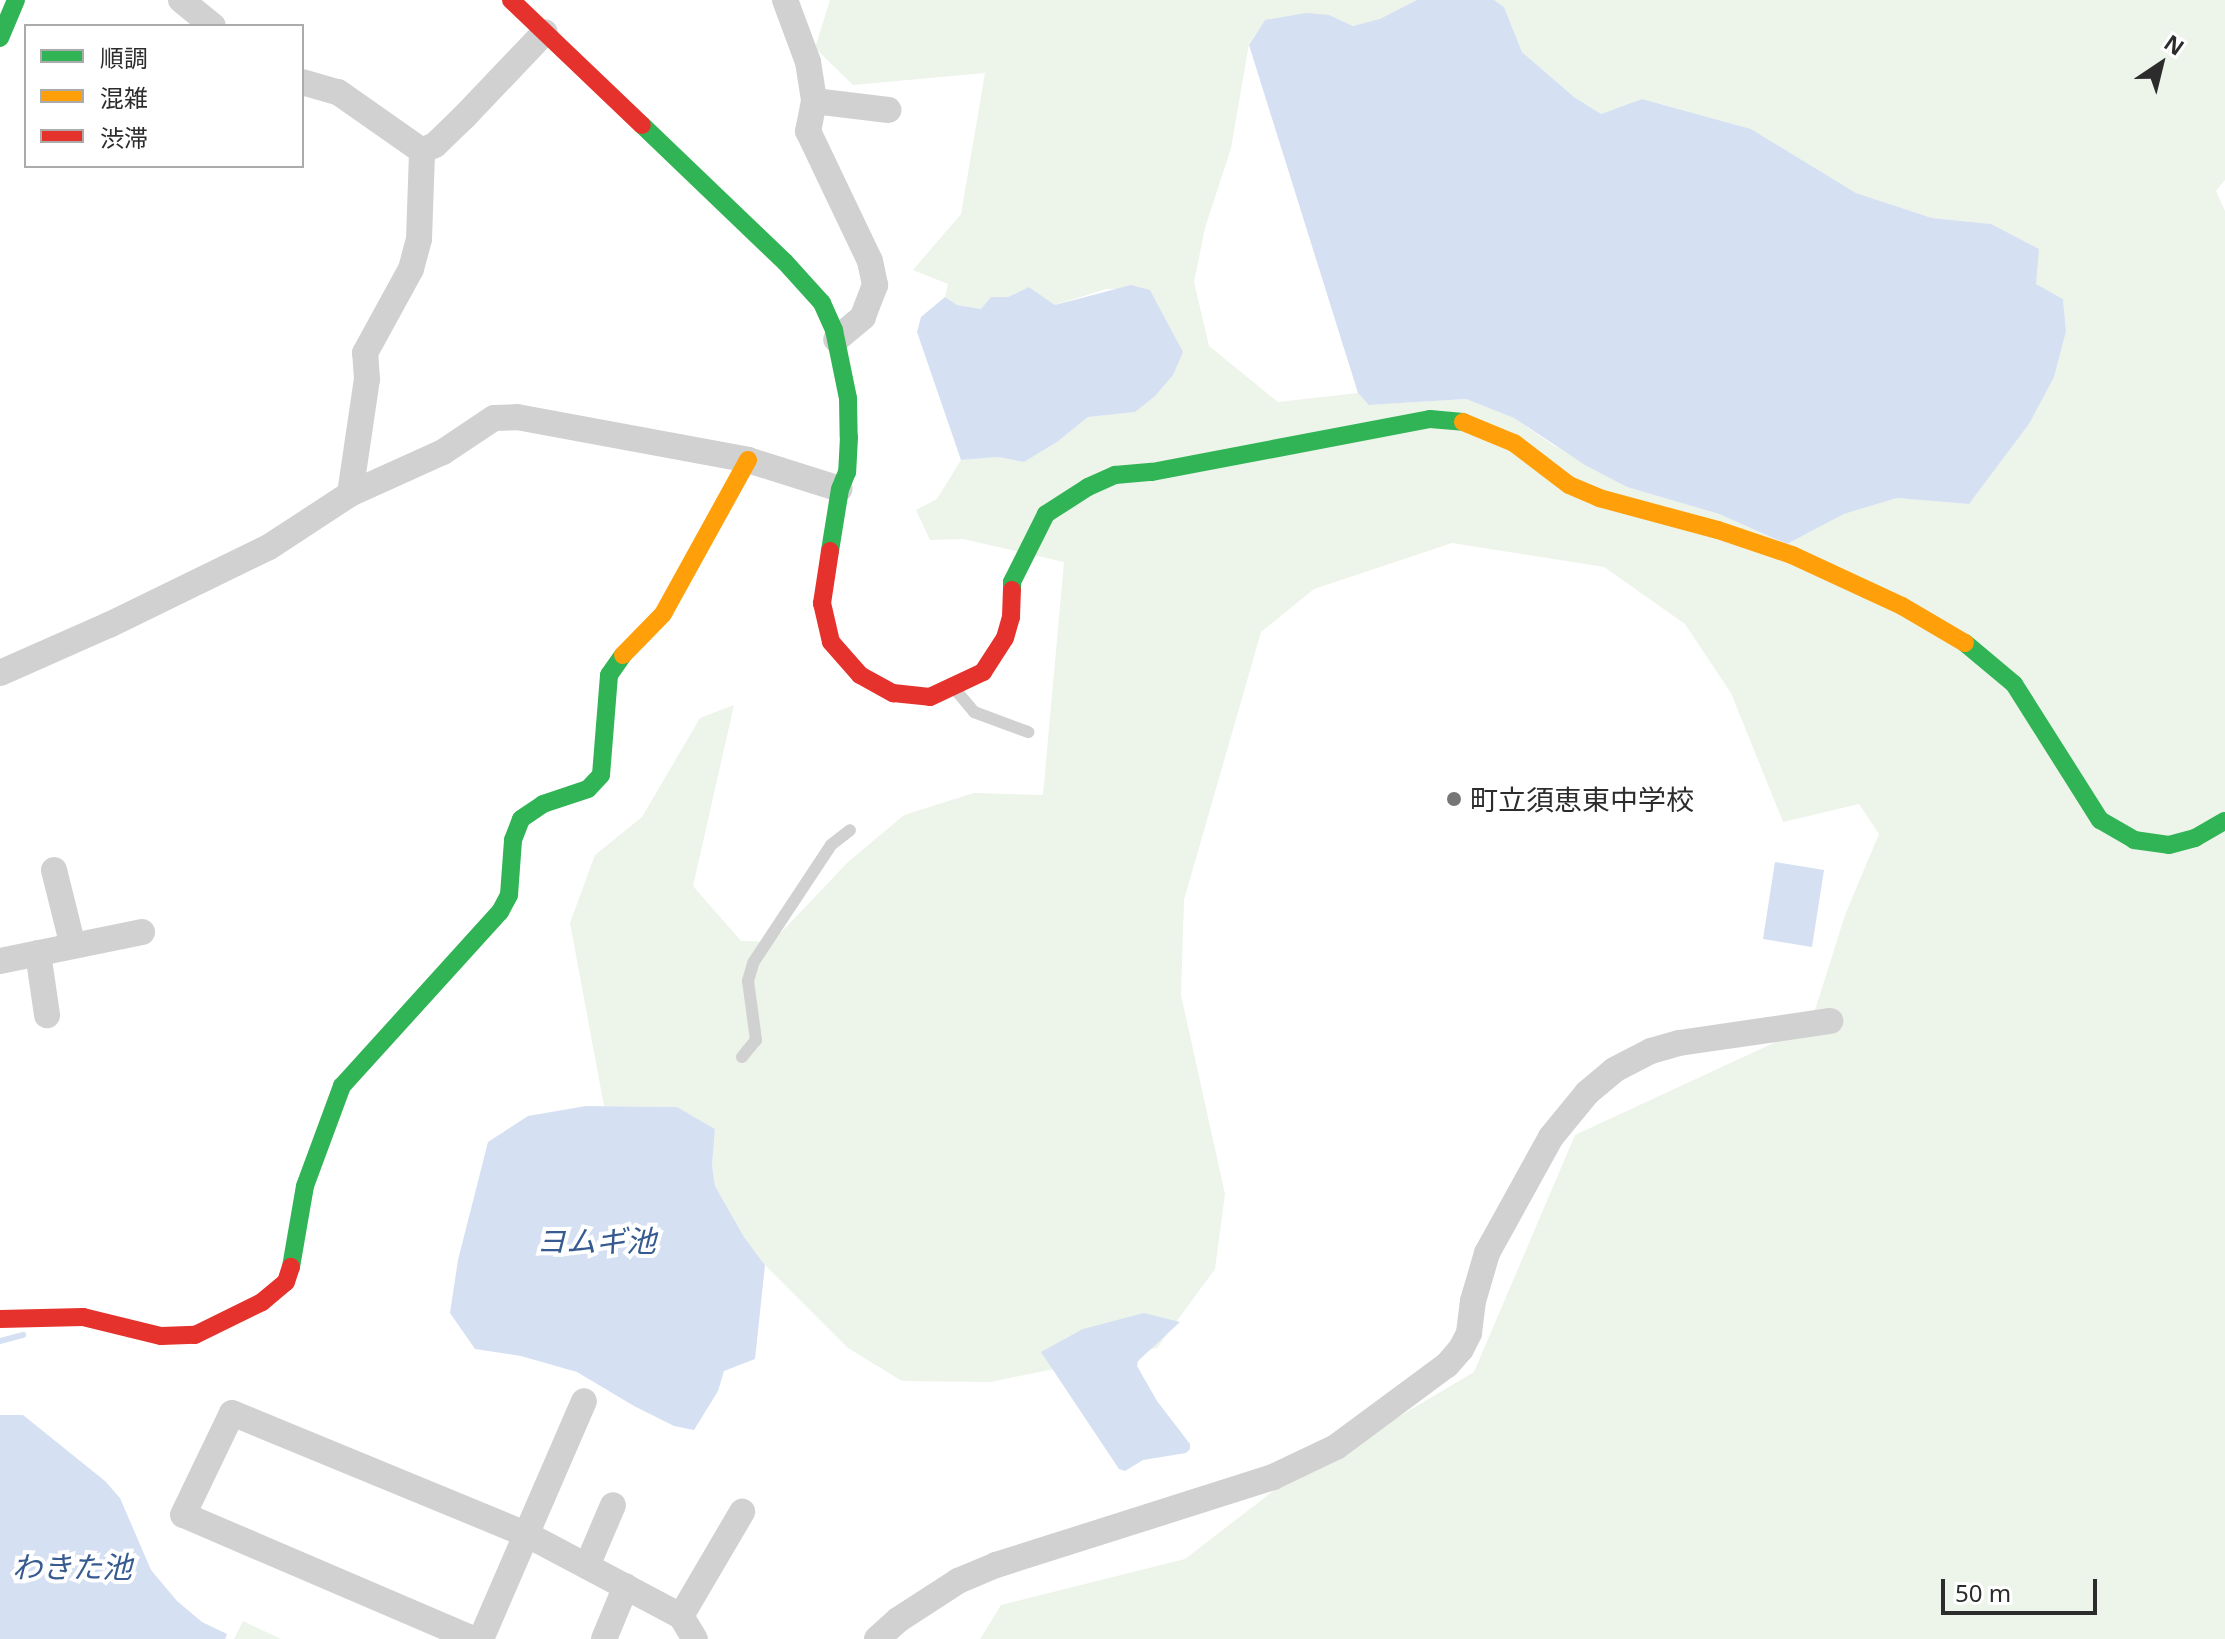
<!DOCTYPE html>
<meta charset="utf-8">
<style>
body{margin:0}
#map{position:relative;width:2225px;height:1639px;overflow:hidden;background:#fff;font-family:"Noto Sans","Noto Sans JP",sans-serif}
div>[style]{position:absolute}
[style*='--x']{left:calc(var(--x)*1px);top:calc(var(--y)*1px);width:calc(var(--w)*1px);rotate:calc(var(--a)*1deg)}
.green>*{inset:0;background:#edf4ea}
.water>*{inset:0;background:#d5e0f2}
.stream>*{height:6px;margin:-3px;padding:0 3px;transform-origin:3px;border-radius:3px;background:#d5e0f2}
.lane>*{height:12px;margin:-6px;padding:0 6px;transform-origin:6px;border-radius:6px;background:#d1d1d1}
.street>*{height:26px;margin:-13px;padding:0 13px;transform-origin:13px;border-radius:13px;background:#d1d1d1}
.fast>*{height:18px;margin:-9px;padding:0 9px;transform-origin:9px;border-radius:9px;background:#30b455}
.slow>*{height:18px;margin:-9px;padding:0 9px;transform-origin:9px;border-radius:9px;background:#ff9f0a}
.jam>*{height:18px;margin:-9px;padding:0 9px;transform-origin:9px;border-radius:9px;background:#e5322d}
.dots>*{width:22px;height:22px;translate:-50% -50%;box-sizing:border-box;border:4px solid #fff;border-radius:50%}
span{translate:-50% -50%;white-space:nowrap;text-align:center;line-height:1.15;-webkit-text-stroke:8px #fff;paint-order:stroke}
.poi-label{font-size:28px;color:#2c2c2c}
.left{translate:0 -50%;text-align:left}
.water-label{font-size:30px;color:#375b90;font-style:italic}
.legend{position:absolute;left:24px;top:24px;width:280px;height:144px;box-sizing:border-box;background:#fff;border:2px solid #ababab;margin:0;padding:10px 14px;list-style:none;font-size:24px;color:#2c2c2c}
.legend li{display:flex;align-items:center;gap:16px;height:40px}
.legend b{width:40px;border:2px solid #ababab}
.north{position:absolute;left:2121px;top:24px;width:80px;height:80px;-webkit-text-stroke:6px #fff;paint-order:stroke;rotate:35deg;font-size:22px;font-weight:700;line-height:32px;text-align:center;color:#2c2c2c}
.north::after{content:'';display:block;margin:auto;width:28px;height:36px;background:#2c2c2c;clip-path:polygon(50% 0,100% 100%,50% 72%,0 100%)}
.scale{position:absolute;left:1941px;top:1579px;width:156px;height:36px;box-sizing:border-box;border:4px solid #2c2c2c;border-top:0;padding-left:10px;font-size:24px;line-height:28px;white-space:nowrap;color:#2c2c2c;-webkit-text-stroke:6px #fff;paint-order:stroke}
</style>
<div id="map">
<div class="green">
<i style="clip-path:polygon(830px 0,1417px 0,1380px 20px,1353px 26px,1329px 15px,1265px 20px,1249px 44px,1231px 148px,1205px 228px,1194px 282px,1209px 346px,1278px 402px,1358px 393px,1370px 405px,1466px 399px,1514px 418px,1553px 445px,1627px 487px,1719px 514px,1787px 544px,1844px 514px,1897px 498px,1969px 504px,2029px 424px,2066px 331px,2063px 299px,2036px 284px,1991px 224px,1932px 218px,1856px 193px,1751px 129px,1642px 99px,1601px 114px,1574px 97px,1522px 52px,1504px 7px,1494px 0,2225px 0,2225px 180px,2216px 191px,2225px 211px,2225px 1639px,980px 1639px,1001px 1605px,1185px 1559px,1272px 1492px,1474px 1372px,1575px 1135px,1810px 1026px,1845px 915px,1879px 834px,1859px 804px,1783px 822px,1731px 693px,1685px 624px,1604px 567px,1452px 543px,1314px 589px,1261px 632px,1184px 900px,1181px 995px,1225px 1194px,1215px 1269px,1157px 1348px,990px 1382px,902px 1381px,848px 1348px,765px 1265px,744px 1237px,715px 1186px,712px 1165px,715px 1129px,677px 1107px,604px 1106px,570px 923px,595px 855px,642px 817px,700px 718px,734px 705px,693px 886px,741px 941px,772px 942px,847px 863px,904px 815px,974px 793px,1043px 795px,1064px 562px,963px 539px,930px 540px,916px 510px,937px 499px,961px 460px,998px 457px,1024px 462px,1057px 442px,1088px 417px,1135px 412px,1183px 353px,1150px 290px,1106px 289px,1055px 305px,1029px 287px,1008px 297px,991px 297px,981px 309px,957px 305px,945px 297px,948px 284px,913px 270px,961px 214px,985px 73px,853px 85px,815px 48px)"></i>
<i style="clip-path:polygon(243px 1621px,281px 1639px,234px 1639px)"></i>
</div>
<div class="water">
<i style="clip-path:polygon(1417px 0,1494px 0,1504px 7px,1522px 52px,1574px 97px,1601px 114px,1642px 99px,1751px 129px,1856px 193px,1932px 218px,1991px 224px,2039px 249px,2036px 284px,2063px 299px,2066px 331px,2054px 377px,2029px 424px,1969px 504px,1897px 498px,1844px 514px,1787px 544px,1719px 514px,1627px 487px,1585px 465px,1514px 418px,1466px 399px,1369px 405px,1358px 393px,1249px 45px,1265px 20px,1306px 13px,1329px 15px,1353px 26px,1380px 19px)"></i>
<i style="clip-path:polygon(1131px 285px,1150px 290px,1183px 352px,1173px 375px,1155px 396px,1135px 412px,1088px 417px,1057px 442px,1024px 462px,998px 457px,961px 460px,917px 332px,921px 317px,945px 297px,957px 305px,981px 309px,991px 297px,1008px 297px,1029px 287px,1055px 305px)"></i>
<i style="clip-path:polygon(1775px 862px,1824px 870px,1812px 947px,1763px 939px)"></i>
<i style="clip-path:polygon(586px 1106px,677px 1107px,715px 1129px,712px 1165px,715px 1186px,744px 1237px,765px 1265px,755px 1359px,724px 1371px,718px 1391px,694px 1430px,674px 1426px,634px 1406px,577px 1372px,521px 1356px,475px 1349px,450px 1313px,458px 1260px,488px 1142px,528px 1116px)"></i>
<i style="clip-path:polygon(1144px 1313px,1180px 1322px,1138px 1361px,1137px 1366px,1157px 1401px,1190px 1444px,1190px 1449px,1186px 1453px,1143px 1460px,1125px 1471px,1119px 1469px,1041px 1352px,1083px 1329px)"></i>
<i style="clip-path:polygon(0 1415px,23px 1415px,105px 1481px,120px 1498px,151px 1570px,177px 1601px,202px 1622px,227px 1634px,225px 1639px,0 1639px)"></i>
</div>
<div class="stream">
<i style="--x:0;--y:1341;--w:24;--a:-15"></i>
</div>
<div class="lane">
<i style="--x:954;--y:688;--w:31;--a:50"></i>
<i style="--x:974;--y:712;--w:58;--a:20.3"></i>
<i style="--x:742;--y:1057;--w:22;--a:-51"></i>
<i style="--x:756;--y:1040;--w:60;--a:-97.7"></i>
<i style="--x:748;--y:981;--w:19;--a:-74"></i>
<i style="--x:753;--y:963;--w:141;--a:-56.5"></i>
<i style="--x:831;--y:845;--w:24;--a:-38"></i>
</div>
<div class="street">
<i style="--x:181;--y:0;--w:41;--a:39.1"></i>
<i style="--x:785;--y:0;--w:66;--a:69.6"></i>
<i style="--x:808;--y:62;--w:39;--a:81"></i>
<i style="--x:814;--y:101;--w:31;--a:101"></i>
<i style="--x:808;--y:131;--w:144;--a:64.5"></i>
<i style="--x:870;--y:261;--w:25;--a:78"></i>
<i style="--x:875;--y:285;--w:34;--a:111"></i>
<i style="--x:863;--y:317;--w:35;--a:140"></i>
<i style="--x:302;--y:82;--w:37;--a:16"></i>
<i style="--x:338;--y:92;--w:103;--a:35.1"></i>
<i style="--x:422;--y:151;--w:14;--a:-25"></i>
<i style="--x:435;--y:145;--w:40;--a:-44"></i>
<i style="--x:464;--y:117;--w:117;--a:-46.4"></i>
<i style="--x:814;--y:101;--w:75;--a:6.9"></i>
<i style="--x:350;--y:494;--w:116;--a:-81.6"></i>
<i style="--x:367;--y:379;--w:26;--a:-94"></i>
<i style="--x:365;--y:353;--w:96;--a:-61.3"></i>
<i style="--x:411;--y:269;--w:31;--a:-75"></i>
<i style="--x:419;--y:239;--w:88;--a:-88"></i>
<i style="--x:0;--y:673;--w:119;--a:-23.8"></i>
<i style="--x:109;--y:625;--w:178;--a:-26"></i>
<i style="--x:269;--y:547;--w:97;--a:-33.2"></i>
<i style="--x:350;--y:494;--w:102;--a:-24.3"></i>
<i style="--x:443;--y:452;--w:61;--a:-33.7"></i>
<i style="--x:494;--y:418;--w:23;--a:-2"></i>
<i style="--x:517;--y:417;--w:235;--a:10.5"></i>
<i style="--x:748;--y:460;--w:96;--a:17.5"></i>
<i style="--x:54;--y:870;--w:78;--a:76"></i>
<i style="--x:38;--y:953;--w:63;--a:81.7"></i>
<i style="--x:0;--y:961;--w:145;--a:-11.5"></i>
<i style="--x:587;--y:1566;--w:66;--a:-66.9"></i>
<i style="--x:681;--y:1616;--w:121;--a:-59.6"></i>
<i style="--x:473;--y:1639;--w:315;--a:-156.8"></i>
<i style="--x:183;--y:1515;--w:113;--a:-64.3"></i>
<i style="--x:232;--y:1413;--w:318;--a:22.4"></i>
<i style="--x:526;--y:1534;--w:175;--a:27.9"></i>
<i style="--x:681;--y:1616;--w:27;--a:59"></i>
<i style="--x:481;--y:1639;--w:259;--a:-66.6"></i>
<i style="--x:604;--y:1639;--w:57;--a:-67.5"></i>
<i style="--x:877;--y:1639;--w:28;--a:-42"></i>
<i style="--x:898;--y:1620;--w:72;--a:-33"></i>
<i style="--x:958;--y:1581;--w:41;--a:-22.8"></i>
<i style="--x:996;--y:1565;--w:291;--a:-17.6"></i>
<i style="--x:1273;--y:1477;--w:70;--a:-25.5"></i>
<i style="--x:1336;--y:1447;--w:138;--a:-36.5"></i>
<i style="--x:1447;--y:1365;--w:21;--a:-49"></i>
<i style="--x:1461;--y:1349;--w:18;--a:-63"></i>
<i style="--x:1469;--y:1333;--w:32;--a:-83"></i>
<i style="--x:1473;--y:1301;--w:50;--a:-73.7"></i>
<i style="--x:1487;--y:1253;--w:132;--a:-61.1"></i>
<i style="--x:1551;--y:1137;--w:57;--a:-50.7"></i>
<i style="--x:1587;--y:1093;--w:35;--a:-40"></i>
<i style="--x:1614;--y:1070;--w:42;--a:-27.2"></i>
<i style="--x:1651;--y:1051;--w:29;--a:-16"></i>
<i style="--x:1679;--y:1043;--w:153;--a:-8.3"></i>
</div>
<div class="fast">
<i style="--x:0;--y:38;--w:41;--a:-67.2"></i>
<i style="--x:642;--y:125;--w:198;--a:43.8"></i>
<i style="--x:785;--y:262;--w:55;--a:47.9"></i>
<i style="--x:822;--y:303;--w:30;--a:66"></i>
<i style="--x:834;--y:330;--w:69;--a:78.4"></i>
<i style="--x:848;--y:398;--w:39;--a:89"></i>
<i style="--x:849;--y:437;--w:35;--a:93"></i>
<i style="--x:847;--y:472;--w:18;--a:112"></i>
<i style="--x:840;--y:489;--w:63;--a:99.2"></i>
<i style="--x:1012;--y:590;--w:8;--a:-90"></i>
<i style="--x:1012;--y:582;--w:76;--a:-63.4"></i>
<i style="--x:1046;--y:514;--w:50;--a:-32.7"></i>
<i style="--x:1088;--y:487;--w:30;--a:-24"></i>
<i style="--x:1115;--y:475;--w:37;--a:-5"></i>
<i style="--x:1152;--y:472;--w:283;--a:-10.8"></i>
<i style="--x:1430;--y:419;--w:33;--a:5"></i>
<i style="--x:1965;--y:643;--w:64;--a:39.9"></i>
<i style="--x:2014;--y:684;--w:161;--a:57.7"></i>
<i style="--x:2100;--y:820;--w:39;--a:30"></i>
<i style="--x:2134;--y:840;--w:35;--a:8"></i>
<i style="--x:2169;--y:845;--w:27;--a:-15"></i>
<i style="--x:2195;--y:838;--w:34;--a:-30"></i>
<i style="--x:291;--y:1267;--w:82;--a:-80.2"></i>
<i style="--x:305;--y:1186;--w:107;--a:-69.7"></i>
<i style="--x:342;--y:1086;--w:235;--a:-47.8"></i>
<i style="--x:500;--y:912;--w:19;--a:-62"></i>
<i style="--x:509;--y:895;--w:55;--a:-85.8"></i>
<i style="--x:513;--y:840;--w:22;--a:-69"></i>
<i style="--x:521;--y:819;--w:27;--a:-34"></i>
<i style="--x:543;--y:804;--w:47;--a:-18.4"></i>
<i style="--x:588;--y:789;--w:19;--a:-47"></i>
<i style="--x:601;--y:775;--w:100;--a:-85.4"></i>
<i style="--x:609;--y:675;--w:24;--a:-55"></i>
</div>
<div class="slow">
<i style="--x:1463;--y:422;--w:55;--a:22.4"></i>
<i style="--x:1514;--y:443;--w:69;--a:37.4"></i>
<i style="--x:1569;--y:485;--w:33;--a:23"></i>
<i style="--x:1599;--y:498;--w:123;--a:15.1"></i>
<i style="--x:1718;--y:530;--w:78;--a:18.7"></i>
<i style="--x:1792;--y:555;--w:121;--a:24.9"></i>
<i style="--x:1902;--y:606;--w:73;--a:30.4"></i>
<i style="--x:623;--y:655;--w:57;--a:-45.7"></i>
<i style="--x:663;--y:614;--w:176;--a:-61.1"></i>
</div>
<div class="jam">
<i style="--x:511;--y:0;--w:181;--a:43.7"></i>
<i style="--x:830;--y:551;--w:53;--a:98.7"></i>
<i style="--x:822;--y:603;--w:40;--a:77"></i>
<i style="--x:831;--y:642;--w:44;--a:48.7"></i>
<i style="--x:860;--y:675;--w:38;--a:29"></i>
<i style="--x:893;--y:693;--w:37;--a:6"></i>
<i style="--x:930;--y:697;--w:59;--a:-25.3"></i>
<i style="--x:983;--y:672;--w:40;--a:-57.1"></i>
<i style="--x:1005;--y:638;--w:22;--a:-74"></i>
<i style="--x:1011;--y:617;--w:27;--a:-88"></i>
<i style="--x:0;--y:1319;--w:83;--a:-1.4"></i>
<i style="--x:83;--y:1317;--w:80;--a:13.7"></i>
<i style="--x:161;--y:1336;--w:34;--a:-2"></i>
<i style="--x:195;--y:1335;--w:75;--a:-26.2"></i>
<i style="--x:262;--y:1302;--w:31;--a:-40"></i>
<i style="--x:286;--y:1282;--w:16;--a:-72"></i>
</div>
<div class="dots">
<i style="left:1454px;top:799px;background:#767676"></i>
</div>
<div class="poi-label">
<span class="left" style="left:1470px;top:799px">町立須恵東中学校</span>
</div>
<div class="water-label">
<span style="left:596px;top:1241px">ヨムギ池</span>
<span style="left:72px;top:1567px">わきた池</span>
</div>
<ul class="legend">
<li><b style="height:10px;background:#30b455"></b>順調</li>
<li><b style="height:10px;background:#ff9f0a"></b>混雑</li>
<li><b style="height:10px;background:#e5322d"></b>渋滞</li>
</ul>
<div class="north">N</div>
<div class="scale">50 m</div>
</div>
